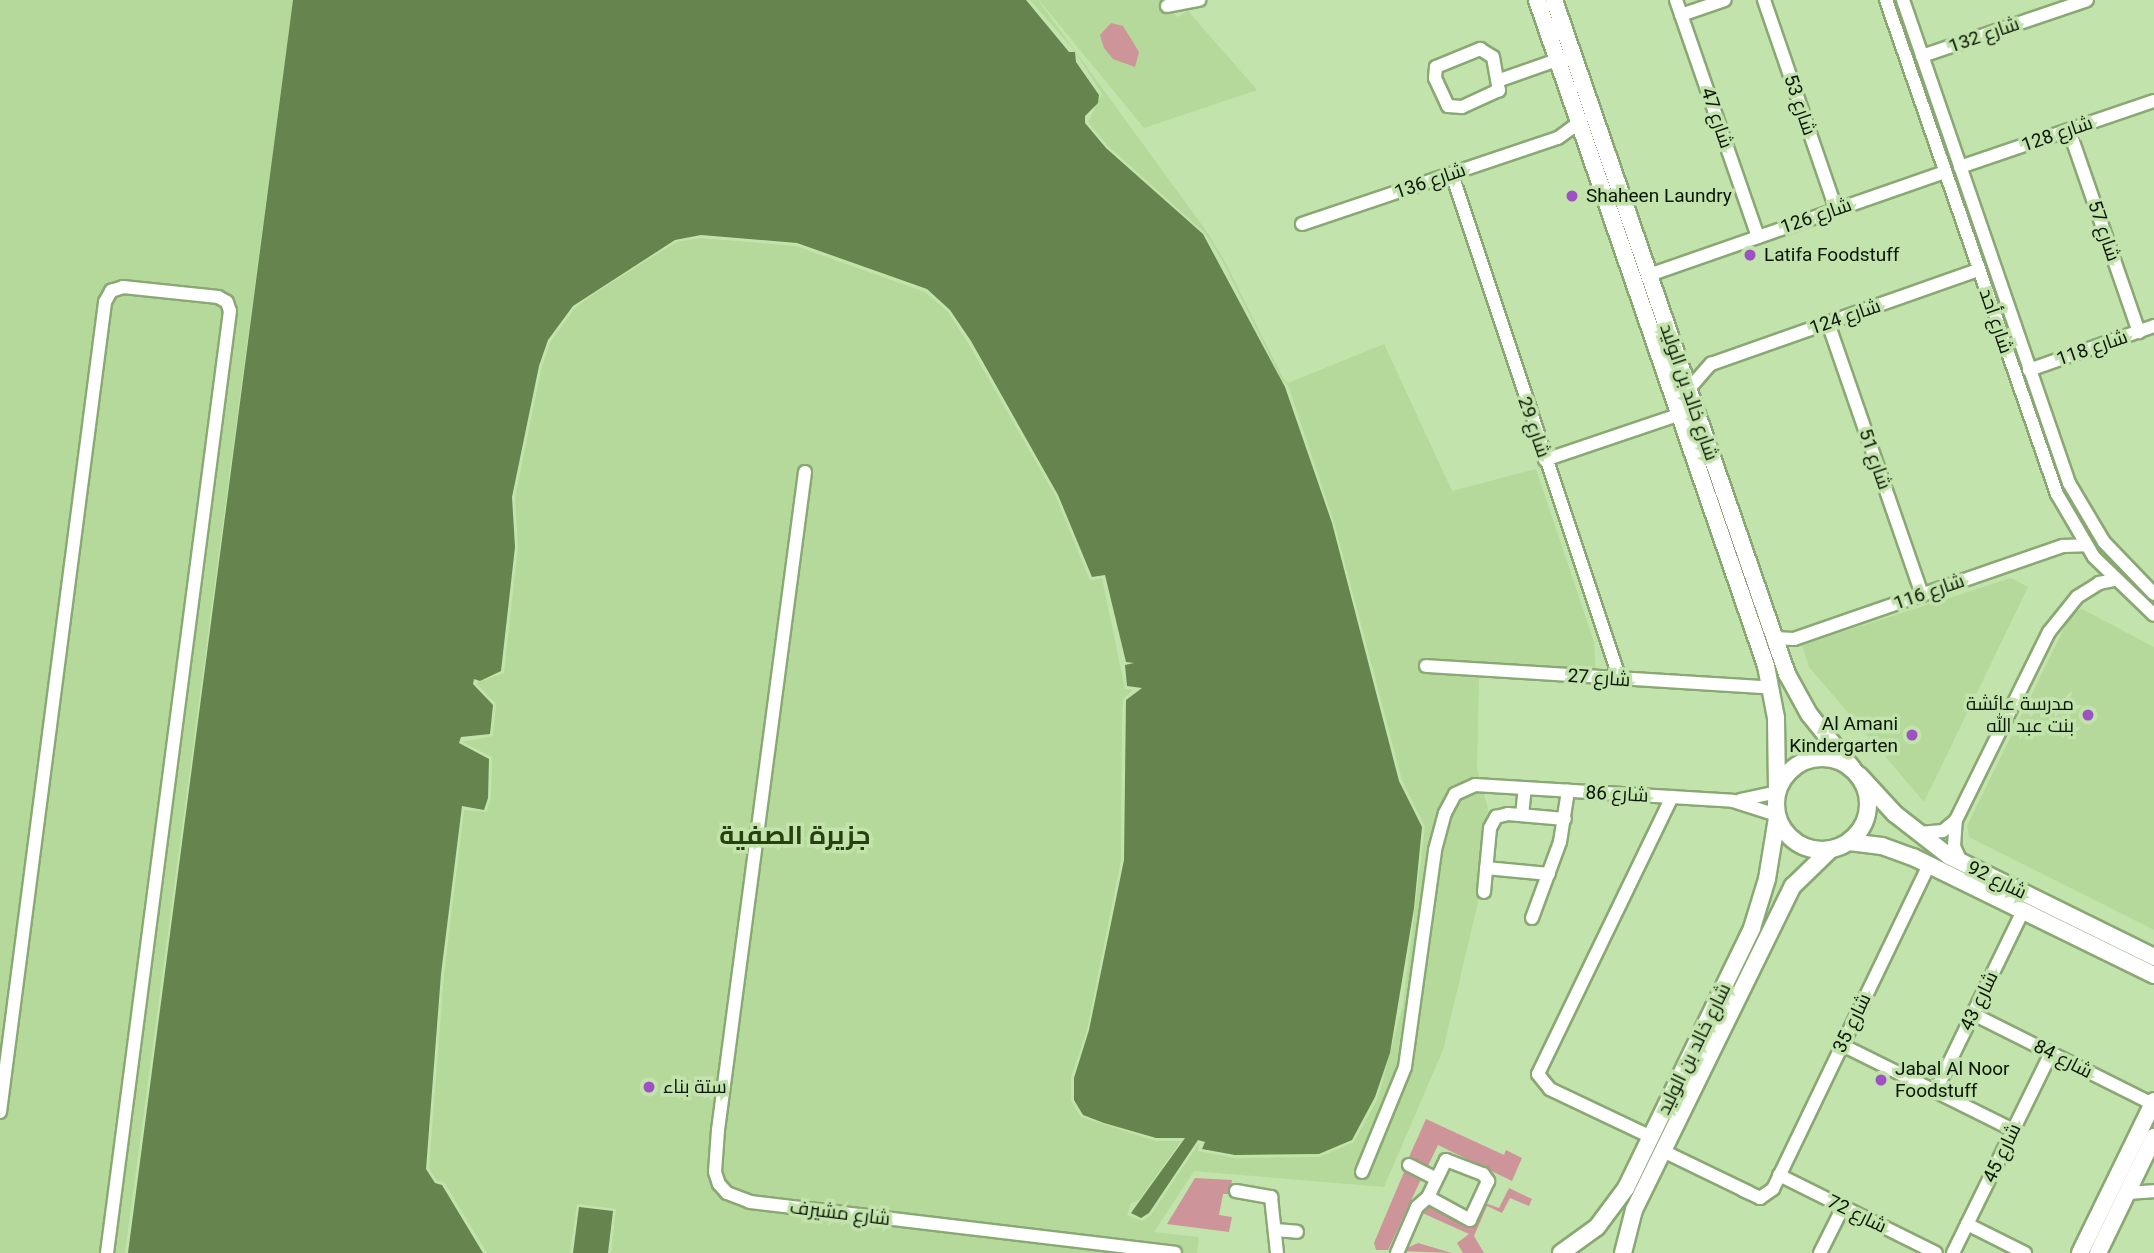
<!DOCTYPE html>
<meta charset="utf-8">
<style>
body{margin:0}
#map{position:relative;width:2154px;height:1253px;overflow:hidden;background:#c2e3ac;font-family:Roboto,Cairo,sans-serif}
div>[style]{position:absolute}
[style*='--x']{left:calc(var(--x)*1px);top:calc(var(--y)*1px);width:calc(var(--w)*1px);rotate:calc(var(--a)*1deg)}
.built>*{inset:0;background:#b4d99a}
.green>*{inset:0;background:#cd9499}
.water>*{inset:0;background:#66854e}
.roads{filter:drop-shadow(2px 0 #89a873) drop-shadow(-2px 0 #89a873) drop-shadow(0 2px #89a873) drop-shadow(0 -2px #89a873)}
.minor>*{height:12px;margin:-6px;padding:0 6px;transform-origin:6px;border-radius:6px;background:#fff}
.major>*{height:16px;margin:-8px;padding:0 8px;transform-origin:8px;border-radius:8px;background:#fff}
.major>.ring{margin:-8px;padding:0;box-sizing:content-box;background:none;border:16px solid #fff;border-radius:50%}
.dots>*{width:19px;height:19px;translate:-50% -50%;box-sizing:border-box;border:4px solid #c2e3ac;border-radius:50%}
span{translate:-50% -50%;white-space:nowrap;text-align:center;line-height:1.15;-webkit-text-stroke:7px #c2e3ac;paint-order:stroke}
.street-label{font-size:19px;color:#0a1503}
.poi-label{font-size:19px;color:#0a1503}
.left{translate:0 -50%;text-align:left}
.right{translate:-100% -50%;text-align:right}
.district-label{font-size:26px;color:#27410e;font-weight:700}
</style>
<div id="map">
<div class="built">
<i style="clip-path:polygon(0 0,293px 0,125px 1253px,0 1253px)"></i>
<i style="clip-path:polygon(1030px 0,1038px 0,1207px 232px,1224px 260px,1283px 378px,1288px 383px,1384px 344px,1452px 491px,1536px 469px,1594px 642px,1596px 676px,1503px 667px,1479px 678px,1477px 770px,1488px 808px,1480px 894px,1443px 1050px,1384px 1187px,1194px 1171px,1154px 1232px,1199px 1237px,1197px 1253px,611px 1253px,616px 1209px,577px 1204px,570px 1253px,487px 1253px,444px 1182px,437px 1181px,429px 1168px,444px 974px,464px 810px,486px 812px,491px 798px,492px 757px,462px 742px,493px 736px,496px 704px,476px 683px,504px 673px,518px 547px,515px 497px,542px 366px,551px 341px,575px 308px,597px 292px,676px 242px,700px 238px,796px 246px,925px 292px,948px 312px,968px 343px,1056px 497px,1090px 581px,1102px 578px,1125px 689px,1133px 690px,1123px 699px,1122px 713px,1121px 860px,1087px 1030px,1071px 1077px,1071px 1101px,1081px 1117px,1156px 1141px,1181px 1141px,1139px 1200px,1131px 1203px,1127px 1215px,1142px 1221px,1151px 1215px,1199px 1143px,1198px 1151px,1234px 1158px,1319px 1157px,1354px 1142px,1378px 1098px,1403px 1005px,1425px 827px,1402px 780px,1334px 522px,1288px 385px,1282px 380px,1222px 260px,1205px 233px,1108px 146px,1088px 122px,1102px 94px,1074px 50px)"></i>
<i style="clip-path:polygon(1039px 0,1163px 0,1177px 17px,1188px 11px,1257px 90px,1144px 128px)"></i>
<i style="clip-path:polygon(2011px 578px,2028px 587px,1924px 802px,1809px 667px,1802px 645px)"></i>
<i style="clip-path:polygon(2082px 609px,2154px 647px,2154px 930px,1969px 837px,1967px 826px,2072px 612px)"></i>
</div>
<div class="green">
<i style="clip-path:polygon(1111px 23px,1123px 26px,1139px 52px,1135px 67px,1113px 59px,1104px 48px,1100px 35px)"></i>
<i style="clip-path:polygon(1426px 1119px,1504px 1155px,1506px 1150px,1522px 1158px,1512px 1181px,1438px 1145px,1428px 1166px,1409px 1157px)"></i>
<i style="clip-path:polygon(1407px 1165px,1423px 1175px,1388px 1250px,1376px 1250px,1374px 1243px)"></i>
<i style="clip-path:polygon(1195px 1178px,1232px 1180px,1230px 1194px,1223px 1194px,1219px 1215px,1232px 1217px,1229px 1232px,1167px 1224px)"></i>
<i style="clip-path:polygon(1509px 1188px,1532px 1199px,1529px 1206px,1510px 1198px,1502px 1213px,1487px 1206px,1474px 1236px,1484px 1253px,1463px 1253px,1457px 1243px,1469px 1234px,1418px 1211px,1423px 1202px,1475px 1226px,1485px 1203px,1499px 1208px)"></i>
<i style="clip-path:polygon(1417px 1215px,1421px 1217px,1407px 1248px,1418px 1243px,1452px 1253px,1401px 1251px)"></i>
</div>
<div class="water">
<i style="clip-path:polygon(293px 0,1026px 0,1069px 52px,1075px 52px,1076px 62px,1099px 95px,1098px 103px,1085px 116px,1085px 123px,1106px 148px,1203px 234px,1285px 387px,1332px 523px,1399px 781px,1422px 827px,1414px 908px,1390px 1053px,1375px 1097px,1352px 1140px,1319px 1154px,1235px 1155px,1202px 1149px,1205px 1142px,1198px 1140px,1149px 1213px,1141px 1218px,1131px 1213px,1185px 1138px,1156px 1138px,1104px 1123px,1083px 1115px,1074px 1100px,1074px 1078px,1089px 1030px,1124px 860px,1126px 700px,1142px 688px,1127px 686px,1125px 665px,1134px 663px,1126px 662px,1105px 575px,1092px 577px,1058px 495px,971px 341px,950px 310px,927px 289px,797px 243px,701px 235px,675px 240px,573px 306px,548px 340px,539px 366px,512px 497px,515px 547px,501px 671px,480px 681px,474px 679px,473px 684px,493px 705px,490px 734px,461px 737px,459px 743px,489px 759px,488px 798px,484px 810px,462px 806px,441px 974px,426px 1169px,435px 1183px,442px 1185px,483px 1253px,128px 1253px)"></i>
<i style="clip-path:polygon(579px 1207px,613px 1211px,608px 1253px,573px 1253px)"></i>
</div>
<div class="roads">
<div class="minor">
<i style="--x:1676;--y:0;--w:251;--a:70.9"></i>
<i style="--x:1764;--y:0;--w:221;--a:71"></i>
<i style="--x:1886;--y:0;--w:523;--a:70.91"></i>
<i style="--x:2057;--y:494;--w:73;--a:59.6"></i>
<i style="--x:2094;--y:557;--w:83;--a:44"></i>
<i style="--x:1903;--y:0;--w:511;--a:71.03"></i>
<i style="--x:2069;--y:483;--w:69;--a:59.3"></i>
<i style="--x:2104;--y:542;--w:72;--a:46.1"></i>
<i style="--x:1167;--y:6;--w:33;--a:-11"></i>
<i style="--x:1681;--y:15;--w:46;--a:-18.8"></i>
<i style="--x:1480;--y:49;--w:15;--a:32"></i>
<i style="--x:1493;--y:57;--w:34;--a:80"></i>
<i style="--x:1499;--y:90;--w:41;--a:155.3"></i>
<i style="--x:1462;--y:107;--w:14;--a:-176"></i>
<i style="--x:1448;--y:106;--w:31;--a:-115"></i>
<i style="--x:1435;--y:78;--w:11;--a:-85"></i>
<i style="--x:1436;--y:67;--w:48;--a:-22.2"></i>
<i style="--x:1922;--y:56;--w:174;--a:-18.7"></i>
<i style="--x:1500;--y:80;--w:60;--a:-19.3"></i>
<i style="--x:2069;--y:130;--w:214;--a:70.9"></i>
<i style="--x:1960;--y:167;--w:205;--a:-18.8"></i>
<i style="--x:1452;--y:174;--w:533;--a:71.63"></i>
<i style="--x:1302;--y:224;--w:270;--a:-18.6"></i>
<i style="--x:1558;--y:138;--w:26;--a:-36"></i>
<i style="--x:1649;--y:275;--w:313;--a:-19.2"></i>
<i style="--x:1828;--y:323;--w:288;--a:70.9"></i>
<i style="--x:2029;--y:370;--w:133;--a:-19.4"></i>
<i style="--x:1688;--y:390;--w:35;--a:-49"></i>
<i style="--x:1711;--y:364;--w:283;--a:-19.4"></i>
<i style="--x:1545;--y:460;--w:140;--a:-18.7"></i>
<i style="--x:805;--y:472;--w:664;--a:97.53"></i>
<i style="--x:718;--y:1130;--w:42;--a:94.1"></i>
<i style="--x:715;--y:1172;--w:13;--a:72"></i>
<i style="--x:719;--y:1184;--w:12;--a:48"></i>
<i style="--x:727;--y:1193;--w:25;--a:21"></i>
<i style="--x:750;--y:1202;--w:428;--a:6.8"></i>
<i style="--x:1774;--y:638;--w:20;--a:3"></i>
<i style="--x:1794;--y:639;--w:285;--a:-19.1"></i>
<i style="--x:2063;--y:546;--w:23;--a:-2"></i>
<i style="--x:1426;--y:666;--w:346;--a:3.6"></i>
<i style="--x:1740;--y:800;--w:38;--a:-12"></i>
<i style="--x:1522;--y:815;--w:27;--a:-84"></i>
<i style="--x:1919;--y:833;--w:24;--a:-5"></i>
<i style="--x:1943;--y:831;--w:17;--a:-40"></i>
<i style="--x:1961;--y:862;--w:17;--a:-114"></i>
<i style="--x:1954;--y:846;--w:26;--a:-86"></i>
<i style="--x:1956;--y:820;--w:210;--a:-63.7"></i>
<i style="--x:2049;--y:632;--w:45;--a:-51.3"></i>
<i style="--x:2077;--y:597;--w:26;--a:-32"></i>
<i style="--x:2099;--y:583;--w:16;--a:-11"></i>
<i style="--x:1486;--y:868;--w:63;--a:5.4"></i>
<i style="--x:1484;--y:892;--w:64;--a:-84.6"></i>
<i style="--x:1490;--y:828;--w:13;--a:-61"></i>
<i style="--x:1496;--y:817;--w:12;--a:-14"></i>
<i style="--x:1508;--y:814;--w:57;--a:5"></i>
<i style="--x:1532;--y:918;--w:81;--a:-69.8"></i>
<i style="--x:1560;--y:842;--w:52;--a:-81.1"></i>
<i style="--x:1973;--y:1014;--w:201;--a:26.6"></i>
<i style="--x:1842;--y:1045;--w:191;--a:26.4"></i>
<i style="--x:1935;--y:1092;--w:201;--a:-64.1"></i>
<i style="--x:0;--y:1112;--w:817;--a:-82.61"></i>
<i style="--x:105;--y:302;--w:13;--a:-61"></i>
<i style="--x:111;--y:291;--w:13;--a:-18"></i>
<i style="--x:123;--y:287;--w:96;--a:6"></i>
<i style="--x:218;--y:297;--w:10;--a:29"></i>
<i style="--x:227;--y:302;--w:9;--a:72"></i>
<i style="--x:230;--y:311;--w:950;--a:97.44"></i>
<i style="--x:1651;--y:1137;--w:112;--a:-154.6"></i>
<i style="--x:1550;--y:1089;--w:19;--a:-129"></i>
<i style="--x:1538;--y:1074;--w:308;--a:-64.2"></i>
<i style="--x:1663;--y:1151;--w:94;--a:25.8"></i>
<i style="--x:1446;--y:1160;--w:40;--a:21"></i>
<i style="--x:1483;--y:1174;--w:9;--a:54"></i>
<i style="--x:1488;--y:1181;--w:43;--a:114.8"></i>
<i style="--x:1470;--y:1220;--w:48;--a:-151.3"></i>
<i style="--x:1428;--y:1197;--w:41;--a:-64.1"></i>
<i style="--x:1409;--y:1165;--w:28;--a:27"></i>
<i style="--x:1362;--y:1172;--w:113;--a:-67.7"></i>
<i style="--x:1405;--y:1067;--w:219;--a:-82.1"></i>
<i style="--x:1435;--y:850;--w:38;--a:-75"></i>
<i style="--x:1445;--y:813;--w:21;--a:-62"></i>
<i style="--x:1455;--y:794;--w:22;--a:-24"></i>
<i style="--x:1475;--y:785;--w:258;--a:3.5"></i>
<i style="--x:1733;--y:801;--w:46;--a:17.7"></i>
<i style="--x:1779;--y:1175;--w:175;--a:26.4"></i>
<i style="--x:1743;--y:1190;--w:19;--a:25"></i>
<i style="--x:1760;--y:1198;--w:16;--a:-35"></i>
<i style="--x:1773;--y:1189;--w:360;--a:-64.3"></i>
<i style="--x:1236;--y:1191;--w:36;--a:10"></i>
<i style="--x:1271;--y:1197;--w:56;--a:83.9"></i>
<i style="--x:2127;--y:1193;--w:27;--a:-4"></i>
<i style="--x:1967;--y:1224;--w:65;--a:26.6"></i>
<i style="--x:1276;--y:1230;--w:21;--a:5"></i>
<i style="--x:1397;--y:1253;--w:50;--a:-66.5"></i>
<i style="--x:1417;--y:1207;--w:15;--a:-42"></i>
<i style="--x:1820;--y:1253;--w:51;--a:-63.4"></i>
<i style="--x:1953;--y:1253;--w:223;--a:-63.9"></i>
</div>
<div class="major">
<i style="--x:1537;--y:0;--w:704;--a:71.02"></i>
<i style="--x:1766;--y:666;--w:53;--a:79.1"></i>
<i style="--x:1776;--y:718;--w:72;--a:89.2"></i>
<i style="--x:1554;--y:0;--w:713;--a:70.93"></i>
<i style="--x:1787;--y:674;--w:46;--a:61.2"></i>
<i style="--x:1809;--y:714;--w:70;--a:51.3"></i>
<i class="ring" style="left:1776px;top:758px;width:76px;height:76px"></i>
<i style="--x:1859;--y:775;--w:53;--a:47.3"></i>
<i style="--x:1895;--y:814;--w:68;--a:37.9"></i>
<i style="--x:1949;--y:856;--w:229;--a:26.2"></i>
<i style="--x:1849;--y:842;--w:33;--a:7"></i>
<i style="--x:1882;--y:846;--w:33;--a:20"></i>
<i style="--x:1913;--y:857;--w:268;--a:26.1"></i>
<i style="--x:1561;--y:1253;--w:44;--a:-35.8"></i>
<i style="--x:1597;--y:1227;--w:49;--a:-53.4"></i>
<i style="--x:1626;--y:1188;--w:289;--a:-64.1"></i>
<i style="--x:1752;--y:928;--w:51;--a:-73"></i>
<i style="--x:1767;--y:879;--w:62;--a:-80.7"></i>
<i style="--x:1623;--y:1253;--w:44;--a:-75.7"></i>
<i style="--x:1634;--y:1210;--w:361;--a:-63.9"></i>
<i style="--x:1793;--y:886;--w:52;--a:-44.2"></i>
<i style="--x:2080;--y:1253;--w:169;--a:-64"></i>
<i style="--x:2098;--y:1253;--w:129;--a:-64.2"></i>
</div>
</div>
<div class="dots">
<i style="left:1572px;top:196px;background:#9d51c3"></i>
<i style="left:1750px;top:255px;background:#9d51c3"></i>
<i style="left:2088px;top:715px;background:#9d51c3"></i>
<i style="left:1912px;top:735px;background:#9d51c3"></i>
<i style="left:1881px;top:1080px;background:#9d51c3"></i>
<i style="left:649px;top:1087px;background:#9d51c3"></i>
</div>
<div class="street-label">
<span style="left:1984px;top:35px;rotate:-19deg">شارع 132</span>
<span style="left:1800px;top:105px;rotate:71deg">شارع 53</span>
<span style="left:1717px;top:118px;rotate:71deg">شارع 47</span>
<span style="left:2057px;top:134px;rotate:-19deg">شارع 128</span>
<span style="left:1430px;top:181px;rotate:-19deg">شارع 136</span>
<span style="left:1816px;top:216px;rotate:-19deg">شارع 126</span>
<span style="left:2104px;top:231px;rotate:71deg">شارع 57</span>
<span style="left:1845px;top:317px;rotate:-19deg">شارع 124</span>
<span style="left:1996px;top:321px;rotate:71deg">شارع أحد</span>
<span style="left:2092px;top:348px;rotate:-19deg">شارع 118</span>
<span style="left:1689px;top:392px;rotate:71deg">شارع خالد بن الوليد</span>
<span style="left:1534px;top:427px;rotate:71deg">شارع 29</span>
<span style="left:1875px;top:459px;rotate:71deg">شارع 51</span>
<span style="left:1929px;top:592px;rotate:-19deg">شارع 116</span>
<span style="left:1599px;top:678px;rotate:4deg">شارع 27</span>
<span style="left:1617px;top:794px;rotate:3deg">شارع 86</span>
<span style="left:1997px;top:880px;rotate:26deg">شارع 92</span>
<span style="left:1979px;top:1001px;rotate:-64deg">شارع 43</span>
<span style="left:1852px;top:1023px;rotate:-64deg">شارع 35</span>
<span style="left:1694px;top:1049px;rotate:-64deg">شارع خالد بن الوليد</span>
<span style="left:2063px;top:1059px;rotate:27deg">شارع 84</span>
<span style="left:2002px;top:1153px;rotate:-64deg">شارع 45</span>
<span style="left:840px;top:1213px;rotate:7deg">شارع مشيرف</span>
<span style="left:1857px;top:1214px;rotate:26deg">شارع 72</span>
</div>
<div class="poi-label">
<span class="left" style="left:1586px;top:196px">Shaheen Laundry</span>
<span class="left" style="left:1764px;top:255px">Latifa Foodstuff</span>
<span class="right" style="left:2074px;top:715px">مدرسة عائشة<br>بنت عبد الله</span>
<span class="right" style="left:1898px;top:735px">Al Amani<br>Kindergarten</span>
<span class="left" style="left:1895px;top:1080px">Jabal Al Noor<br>Foodstuff</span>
<span class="left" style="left:663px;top:1087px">ستة بناء</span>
</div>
<div class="district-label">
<span style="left:795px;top:836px">جزيرة الصفية</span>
</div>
</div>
